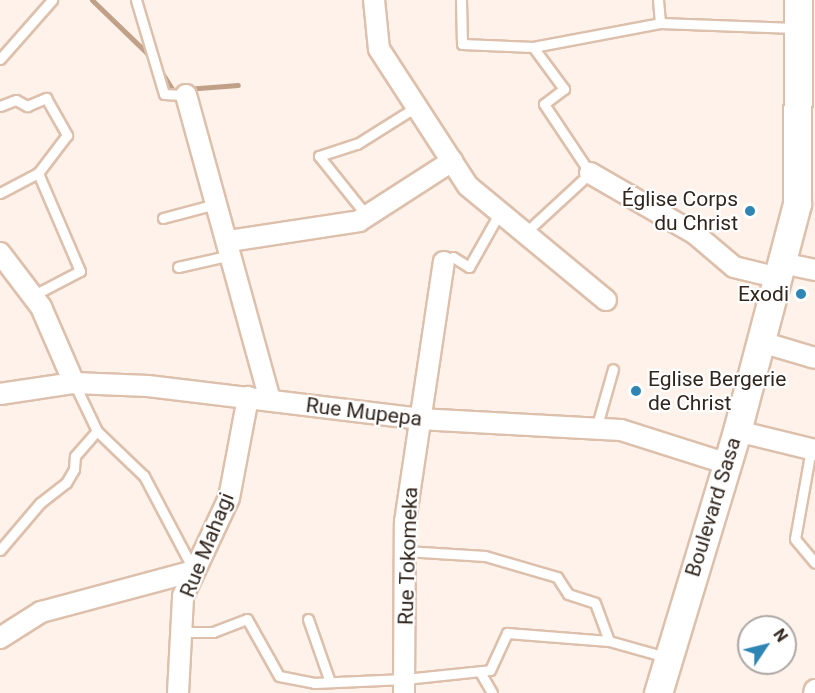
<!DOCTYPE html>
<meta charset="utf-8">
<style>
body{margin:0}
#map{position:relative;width:815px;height:693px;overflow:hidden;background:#fef2ea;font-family:Roboto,sans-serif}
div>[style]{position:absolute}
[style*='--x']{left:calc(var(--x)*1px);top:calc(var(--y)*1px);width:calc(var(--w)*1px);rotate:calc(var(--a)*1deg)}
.stream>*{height:5px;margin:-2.5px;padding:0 2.5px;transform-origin:2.5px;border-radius:2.5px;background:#c1a088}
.roads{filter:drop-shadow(2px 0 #ddc0ac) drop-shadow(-2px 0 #ddc0ac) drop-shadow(0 2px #ddc0ac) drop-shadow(0 -2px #ddc0ac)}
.lane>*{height:9px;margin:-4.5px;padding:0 4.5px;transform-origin:4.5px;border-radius:4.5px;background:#fff}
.street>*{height:20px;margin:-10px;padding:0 10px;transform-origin:10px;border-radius:10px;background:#fff}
.secondary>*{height:27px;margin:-13.5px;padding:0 13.5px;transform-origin:13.5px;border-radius:13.5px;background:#fff}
.dots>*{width:16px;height:16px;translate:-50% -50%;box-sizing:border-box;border:3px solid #fff;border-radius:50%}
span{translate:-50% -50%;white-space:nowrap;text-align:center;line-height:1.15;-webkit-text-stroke:4.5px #fff;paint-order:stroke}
.poi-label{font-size:21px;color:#31261e}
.right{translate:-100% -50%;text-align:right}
.left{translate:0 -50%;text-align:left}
.street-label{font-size:21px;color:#31261e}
.north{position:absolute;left:737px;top:615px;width:60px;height:60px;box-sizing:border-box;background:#fff;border:2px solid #ada8a5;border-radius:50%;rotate:55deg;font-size:16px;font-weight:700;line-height:24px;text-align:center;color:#31261e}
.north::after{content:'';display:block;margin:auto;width:21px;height:27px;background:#2f85b4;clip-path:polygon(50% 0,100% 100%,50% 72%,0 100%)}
</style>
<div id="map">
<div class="stream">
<i style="--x:92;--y:0;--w:83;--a:44"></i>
<i style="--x:159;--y:68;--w:26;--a:58"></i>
<i style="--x:173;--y:90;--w:65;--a:-4.4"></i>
</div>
<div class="roads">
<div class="lane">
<i style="--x:136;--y:0;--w:98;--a:73.4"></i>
<i style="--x:164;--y:94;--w:22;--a:3"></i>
<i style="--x:461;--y:0;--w:44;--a:88.7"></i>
<i style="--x:462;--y:44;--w:71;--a:2.4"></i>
<i style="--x:533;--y:47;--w:129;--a:-10.7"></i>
<i style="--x:660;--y:23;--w:135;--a:2.1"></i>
<i style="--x:658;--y:0;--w:23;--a:85"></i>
<i style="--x:0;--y:59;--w:79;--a:-48.6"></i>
<i style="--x:0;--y:106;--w:17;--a:-21"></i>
<i style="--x:16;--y:100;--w:13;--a:29"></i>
<i style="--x:27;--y:106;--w:21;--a:-23"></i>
<i style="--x:46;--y:98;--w:43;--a:60.4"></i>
<i style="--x:67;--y:135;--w:48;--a:127.3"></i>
<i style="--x:38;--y:173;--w:43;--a:152.2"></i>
<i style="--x:367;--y:216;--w:77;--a:-128.7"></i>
<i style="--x:319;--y:156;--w:40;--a:-18"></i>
<i style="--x:357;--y:144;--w:70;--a:-32.1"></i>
<i style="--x:163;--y:218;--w:55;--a:-14.8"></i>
<i style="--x:525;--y:233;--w:88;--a:-42.7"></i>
<i style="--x:590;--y:173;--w:83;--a:-123.7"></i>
<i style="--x:544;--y:104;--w:25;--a:-37"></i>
<i style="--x:564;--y:89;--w:52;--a:-126.4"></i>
<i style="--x:444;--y:262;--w:10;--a:-29"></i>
<i style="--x:453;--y:257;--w:19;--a:32"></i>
<i style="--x:469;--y:267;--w:63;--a:-60.6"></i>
<i style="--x:178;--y:267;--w:54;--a:-12.8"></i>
<i style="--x:32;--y:296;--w:54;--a:-27.5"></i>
<i style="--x:80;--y:271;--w:107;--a:-113.2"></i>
<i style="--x:74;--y:383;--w:53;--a:64.4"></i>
<i style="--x:97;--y:431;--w:65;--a:43.8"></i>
<i style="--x:144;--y:476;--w:107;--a:62.2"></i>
<i style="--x:596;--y:429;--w:62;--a:-74.2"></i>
<i style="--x:811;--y:449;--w:91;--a:100.1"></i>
<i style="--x:795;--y:539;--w:31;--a:50"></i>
<i style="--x:0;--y:550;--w:62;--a:-49.6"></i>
<i style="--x:40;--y:503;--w:33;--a:-38"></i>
<i style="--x:66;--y:483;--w:16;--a:-60"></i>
<i style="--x:74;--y:469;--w:13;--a:-86"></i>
<i style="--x:75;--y:456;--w:33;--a:-49"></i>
<i style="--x:405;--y:551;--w:80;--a:3.6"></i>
<i style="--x:485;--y:556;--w:75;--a:16.3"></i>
<i style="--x:557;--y:577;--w:20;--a:57"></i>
<i style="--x:568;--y:594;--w:28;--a:18"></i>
<i style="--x:595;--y:603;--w:40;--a:69.8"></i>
<i style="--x:609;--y:641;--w:59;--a:15.7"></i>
<i style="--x:308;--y:619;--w:67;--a:70.8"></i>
<i style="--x:181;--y:632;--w:32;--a:0"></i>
<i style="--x:213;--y:632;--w:36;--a:-21"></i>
<i style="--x:247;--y:619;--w:65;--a:60.7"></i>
<i style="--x:279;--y:676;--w:36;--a:11"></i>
<i style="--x:314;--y:683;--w:91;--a:-2.5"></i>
<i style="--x:405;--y:679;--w:85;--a:-6"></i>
<i style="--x:490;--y:670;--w:41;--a:-65.3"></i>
<i style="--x:507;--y:633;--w:102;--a:4.5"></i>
<i style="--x:480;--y:672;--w:24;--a:60"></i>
</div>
<div class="street">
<i style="--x:374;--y:0;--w:49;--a:84.2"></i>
<i style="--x:379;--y:49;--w:163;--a:57"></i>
<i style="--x:468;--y:186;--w:179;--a:39.6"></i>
<i style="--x:186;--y:95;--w:316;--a:74.6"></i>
<i style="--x:590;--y:173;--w:120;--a:30"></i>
<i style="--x:694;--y:233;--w:52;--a:40.4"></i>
<i style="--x:734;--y:267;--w:46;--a:13.7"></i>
<i style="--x:229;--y:241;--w:132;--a:-8.7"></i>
<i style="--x:359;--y:221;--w:111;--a:-32.8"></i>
<i style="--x:0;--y:253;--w:68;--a:52.8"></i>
<i style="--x:41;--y:307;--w:83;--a:66.5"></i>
<i style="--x:782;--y:263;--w:34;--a:12"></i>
<i style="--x:761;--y:342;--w:56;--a:16.5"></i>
<i style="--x:0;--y:394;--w:75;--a:-8.5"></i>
<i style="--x:74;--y:383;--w:74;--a:2.3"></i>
<i style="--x:148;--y:386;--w:273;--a:6.9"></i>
<i style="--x:419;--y:419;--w:202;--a:3.1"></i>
<i style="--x:621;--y:430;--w:109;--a:17.6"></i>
<i style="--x:737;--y:431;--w:80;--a:13.7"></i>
<i style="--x:0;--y:638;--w:49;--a:-32.4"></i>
<i style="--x:41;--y:612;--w:158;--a:-15"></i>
<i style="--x:178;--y:693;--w:97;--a:-87"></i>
<i style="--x:183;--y:596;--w:108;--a:-64.9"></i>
<i style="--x:229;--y:498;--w:103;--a:-79.3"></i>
<i style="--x:404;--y:693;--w:171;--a:-89.7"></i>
<i style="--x:405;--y:522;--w:263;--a:-81.5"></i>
<i style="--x:814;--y:693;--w:3;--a:-72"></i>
</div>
<div class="secondary">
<i style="--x:658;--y:693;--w:274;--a:-73.2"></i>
<i style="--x:737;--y:431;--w:235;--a:-75.2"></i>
<i style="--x:797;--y:204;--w:204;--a:-89.7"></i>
</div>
</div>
<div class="dots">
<i style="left:750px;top:211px;background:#2f85b4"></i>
<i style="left:801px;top:294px;background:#2f85b4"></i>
<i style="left:636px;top:391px;background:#2f85b4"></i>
</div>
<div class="poi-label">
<span class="right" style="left:738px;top:211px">Église Corps<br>du Christ</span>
<span class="right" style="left:789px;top:294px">Exodi</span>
<span class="left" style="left:648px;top:391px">Eglise Bergerie<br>de Christ</span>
</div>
<div class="street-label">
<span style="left:364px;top:412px;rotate:7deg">Rue Mupepa</span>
<span style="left:713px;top:507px;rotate:-73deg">Boulevard Sasa</span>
<span style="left:207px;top:545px;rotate:-68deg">Rue Mahagi</span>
<span style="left:408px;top:556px;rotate:-88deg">Rue Tokomeka</span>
</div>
<div class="north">N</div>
</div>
